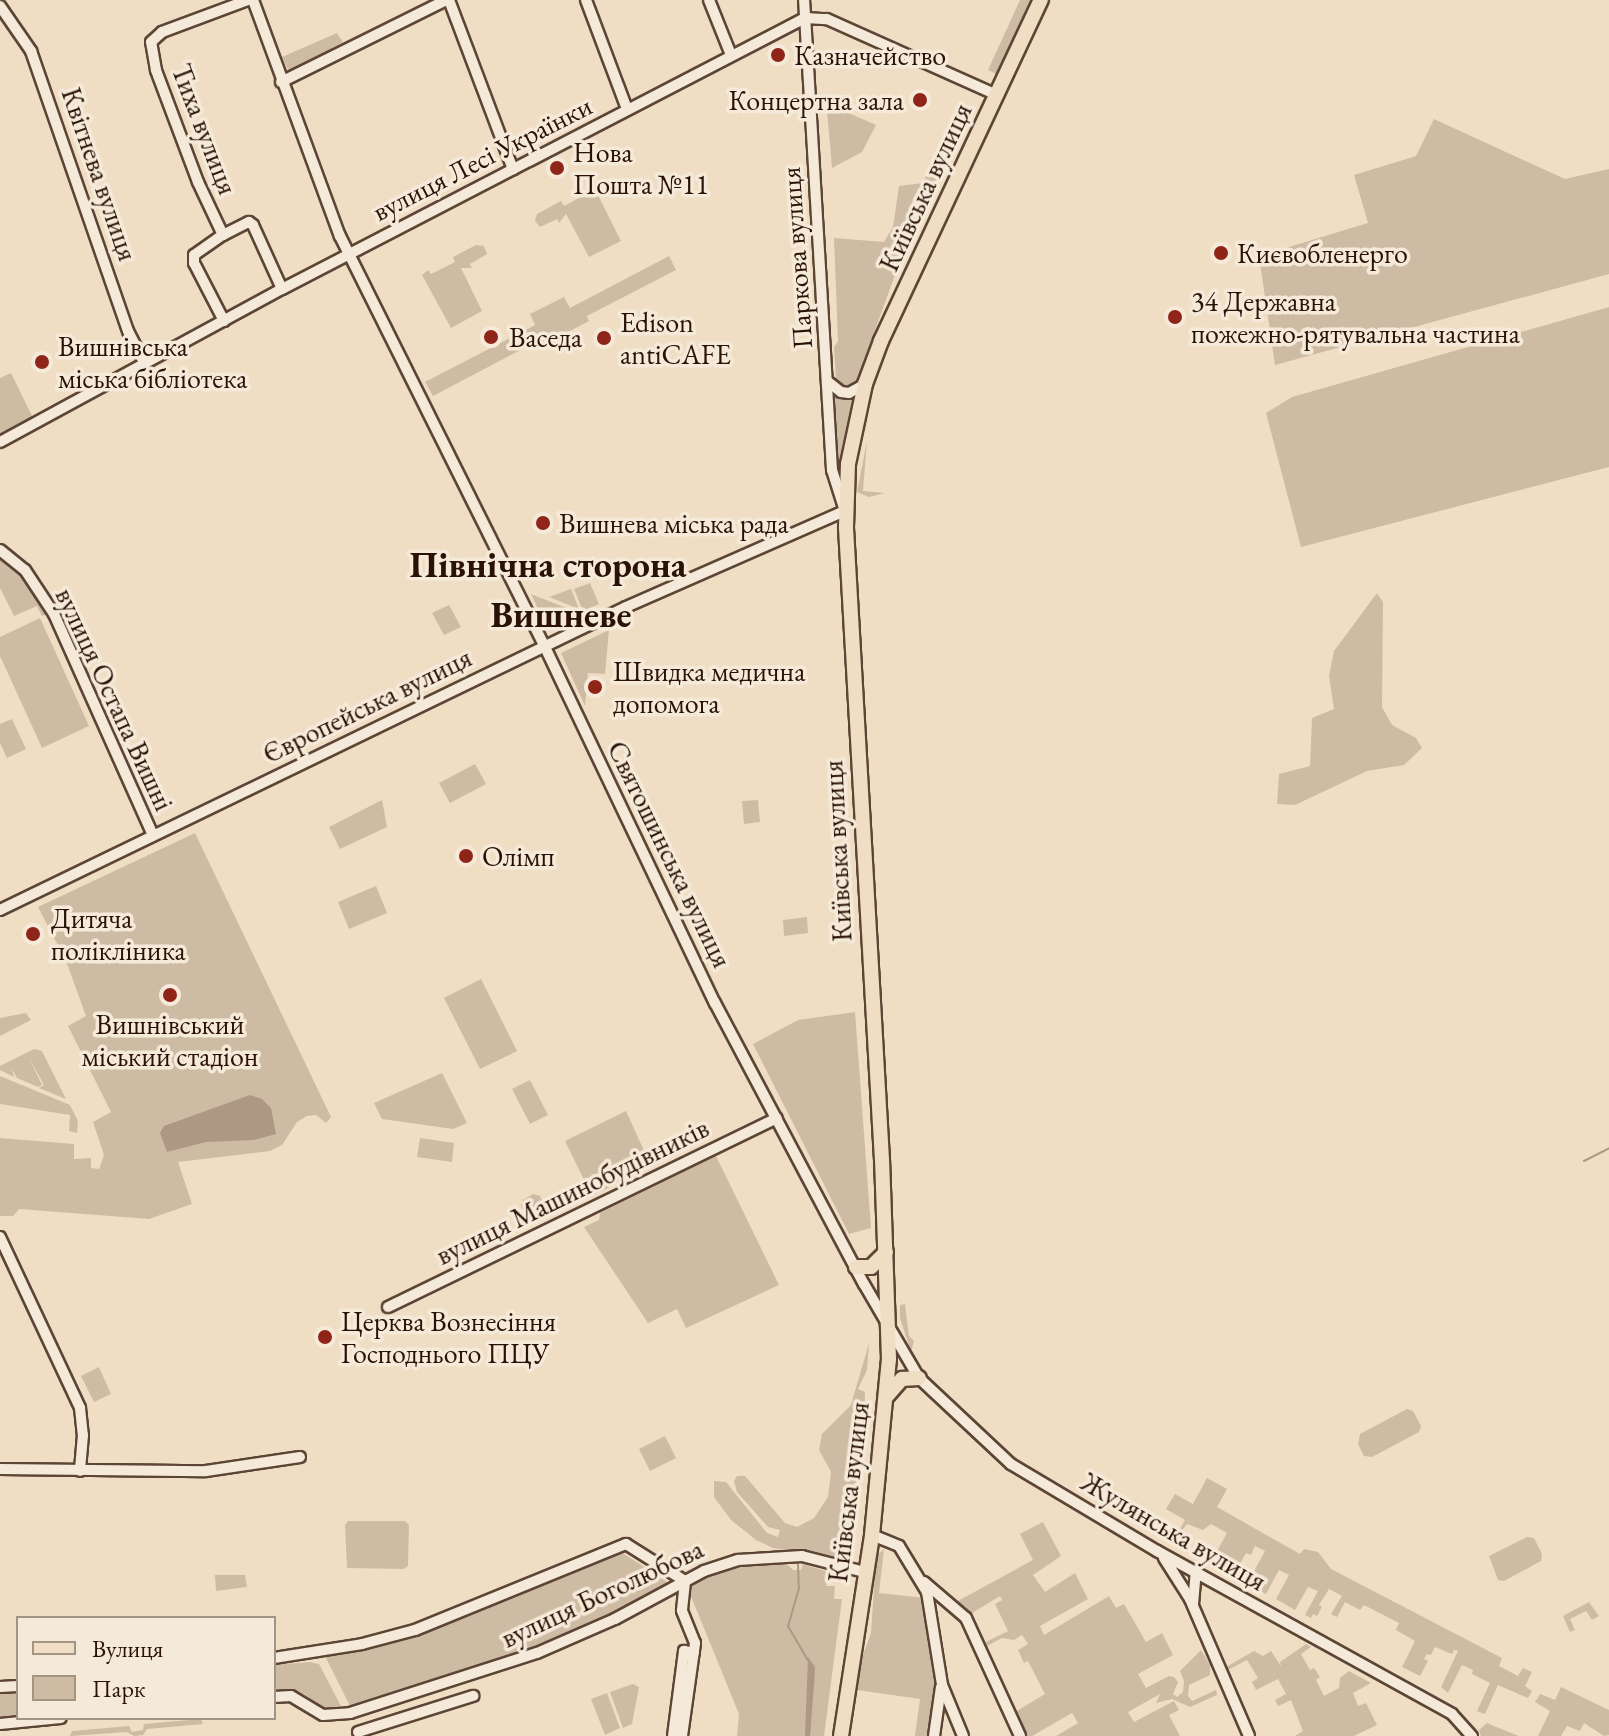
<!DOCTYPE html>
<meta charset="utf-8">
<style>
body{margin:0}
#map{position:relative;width:1609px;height:1736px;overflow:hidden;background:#f0dec4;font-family:"EB Garamond",serif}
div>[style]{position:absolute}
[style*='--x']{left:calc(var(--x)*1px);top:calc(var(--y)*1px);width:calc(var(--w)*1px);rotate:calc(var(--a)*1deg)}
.green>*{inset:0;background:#cebba4}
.water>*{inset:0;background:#ad9983}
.stream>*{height:2px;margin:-1px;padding:0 1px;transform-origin:1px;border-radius:1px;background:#ad9983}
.roads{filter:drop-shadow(2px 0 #5c4535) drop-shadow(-2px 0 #5c4535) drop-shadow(0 2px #5c4535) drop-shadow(0 -2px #5c4535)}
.minor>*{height:10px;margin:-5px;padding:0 5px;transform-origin:5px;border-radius:5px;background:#f5ead9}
.major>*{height:14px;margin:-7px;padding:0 7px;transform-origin:7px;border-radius:7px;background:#f0dec4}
.dots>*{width:22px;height:22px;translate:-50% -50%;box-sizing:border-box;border:4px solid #f5ead9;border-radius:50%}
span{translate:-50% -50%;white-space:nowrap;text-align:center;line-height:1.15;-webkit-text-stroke:7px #f5ead9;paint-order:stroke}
.poi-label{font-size:28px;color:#2a1205}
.left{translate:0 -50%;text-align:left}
.right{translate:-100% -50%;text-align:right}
.street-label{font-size:28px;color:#2a1205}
.district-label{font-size:36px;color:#2a1205;font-weight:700}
.legend{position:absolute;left:16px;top:1616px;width:260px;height:104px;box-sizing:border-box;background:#f5ead9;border:2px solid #a49484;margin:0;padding:10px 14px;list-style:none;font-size:24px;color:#2a1205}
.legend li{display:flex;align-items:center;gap:16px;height:40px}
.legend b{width:40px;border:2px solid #a49484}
</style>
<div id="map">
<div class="green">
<i style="clip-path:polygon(1020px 0,1030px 0,996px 74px,988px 70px)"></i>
<i style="clip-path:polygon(337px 33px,343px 42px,289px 72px,282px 57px)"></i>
<i style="clip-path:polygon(827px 110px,844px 111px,876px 125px,862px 152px,832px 168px)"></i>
<i style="clip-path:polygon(1434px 119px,1565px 179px,1609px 169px,1609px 274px,1275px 365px,1259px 256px,1368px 223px,1354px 175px,1416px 156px)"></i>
<i style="clip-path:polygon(941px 142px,953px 147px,952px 156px,895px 275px,857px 380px,851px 388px,845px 389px,836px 379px,834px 347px,838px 341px,834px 238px,884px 242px,893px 227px,899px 186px,923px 183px)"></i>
<i style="clip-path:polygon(594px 187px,621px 241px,589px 257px,566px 214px,559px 223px,557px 219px,540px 227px,535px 221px,537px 214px,561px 201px,564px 206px,588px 193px,586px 188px)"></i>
<i style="clip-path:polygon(476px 245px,484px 246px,487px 254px,470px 264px,472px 268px,461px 268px,482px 311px,451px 328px,422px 275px,428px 270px,431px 274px,455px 262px,453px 257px)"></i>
<i style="clip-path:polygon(669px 256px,676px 270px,587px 316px,589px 321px,536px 349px,532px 344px,433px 396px,425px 382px,535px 325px,530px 314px,564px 297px,570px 308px)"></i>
<i style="clip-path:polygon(1609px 307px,1609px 467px,1301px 547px,1266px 413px,1292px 397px)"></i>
<i style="clip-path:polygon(11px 373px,33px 418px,0 435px,0 378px)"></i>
<i style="clip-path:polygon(832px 391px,845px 398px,853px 396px,837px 471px)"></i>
<i style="clip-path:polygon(867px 441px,863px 491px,885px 493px,869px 497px,857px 492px)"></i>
<i style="clip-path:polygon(0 558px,24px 578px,47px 614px,42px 616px,37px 606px,14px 616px,0 588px)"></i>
<i style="clip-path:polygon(590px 583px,599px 604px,583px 611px,574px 589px)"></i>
<i style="clip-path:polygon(571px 589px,579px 609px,549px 597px)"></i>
<i style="clip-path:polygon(1377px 593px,1383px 602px,1382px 707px,1392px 725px,1416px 738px,1422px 748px,1404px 765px,1367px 771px,1295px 805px,1277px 804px,1279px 774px,1310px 766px,1312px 718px,1334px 709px,1329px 676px,1334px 651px)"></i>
<i style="clip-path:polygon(531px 594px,579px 613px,547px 628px)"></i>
<i style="clip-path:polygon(449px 605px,461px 627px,444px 635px,432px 613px)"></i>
<i style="clip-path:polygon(40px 618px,89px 726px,42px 748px,0 656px,0 637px)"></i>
<i style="clip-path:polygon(609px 630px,605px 674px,588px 673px,585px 706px,561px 653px)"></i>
<i style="clip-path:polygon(12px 719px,26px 749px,7px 758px,0 743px,0 724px)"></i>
<i style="clip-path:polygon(475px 764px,486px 784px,450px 803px,439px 783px)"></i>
<i style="clip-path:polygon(382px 800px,387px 827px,340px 849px,329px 827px)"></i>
<i style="clip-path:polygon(758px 800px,760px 822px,744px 824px,742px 801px)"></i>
<i style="clip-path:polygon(195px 833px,331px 1117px,326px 1123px,316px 1115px,307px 1116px,297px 1122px,282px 1145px,270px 1151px,178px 1162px,192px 1204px,149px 1219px,19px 1209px,13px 1216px,0 1216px,0 1138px,74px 1144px,74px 1159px,91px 1158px,91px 1168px,99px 1169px,104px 1155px,93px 1122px,111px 1112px,68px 1026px,86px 1016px,66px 961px,38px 907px)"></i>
<i style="clip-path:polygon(376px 886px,387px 913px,349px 929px,338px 902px)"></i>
<i style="clip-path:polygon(807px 917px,808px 933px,784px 936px,783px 920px)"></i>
<i style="clip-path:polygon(481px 979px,517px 1051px,480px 1069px,444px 998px)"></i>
<i style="clip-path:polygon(855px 1012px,871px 1228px,849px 1234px,753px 1044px,798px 1020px)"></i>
<i style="clip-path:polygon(26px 1013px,31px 1020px,0 1036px,0 1018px)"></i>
<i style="clip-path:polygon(34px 1049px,42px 1051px,66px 1099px,39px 1088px,44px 1085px,29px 1058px,42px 1085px,38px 1087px,17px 1078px,12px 1069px,14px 1077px,0 1070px,0 1066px)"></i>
<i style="clip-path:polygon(442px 1073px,467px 1123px,453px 1129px,382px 1119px,374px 1103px)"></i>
<i style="clip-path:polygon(0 1076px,70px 1105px,78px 1121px,77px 1133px,69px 1131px,70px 1115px,0 1104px)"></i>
<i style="clip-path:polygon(530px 1080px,548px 1115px,530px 1124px,512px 1089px)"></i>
<i style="clip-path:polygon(626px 1111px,651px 1166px,592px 1196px,565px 1141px)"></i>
<i style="clip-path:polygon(420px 1138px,454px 1143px,452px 1162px,417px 1157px)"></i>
<i style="clip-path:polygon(716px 1156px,779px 1285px,686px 1328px,677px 1309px,648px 1323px,584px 1227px,599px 1220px,600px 1213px)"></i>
<i style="clip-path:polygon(533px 1194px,540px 1196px,547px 1210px,527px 1218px,521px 1206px,523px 1200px)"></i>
<i style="clip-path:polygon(905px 1304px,909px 1336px,914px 1341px,911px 1352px,900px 1318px,900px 1305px)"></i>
<i style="clip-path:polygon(869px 1343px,867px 1370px,858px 1389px,865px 1392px,863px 1444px,847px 1553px,833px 1558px,773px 1548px,756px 1540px,731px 1520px,714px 1497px,714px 1481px,726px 1482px,767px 1533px,778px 1537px,780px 1530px,768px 1527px,737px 1492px,734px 1481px,737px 1476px,745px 1476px,785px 1523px,797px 1527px,814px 1518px,828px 1497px,831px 1472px,819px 1450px,822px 1434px,851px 1405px)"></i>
<i style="clip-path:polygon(99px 1367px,111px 1394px,94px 1402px,81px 1376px)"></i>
<i style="clip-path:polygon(1407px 1409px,1413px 1411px,1421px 1426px,1419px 1432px,1372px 1457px,1364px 1456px,1358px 1444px,1360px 1434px)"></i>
<i style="clip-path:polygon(665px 1436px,676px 1458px,650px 1471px,639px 1449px)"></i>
<i style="clip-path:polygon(1207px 1478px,1227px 1489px,1217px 1507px,1300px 1554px,1304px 1549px,1318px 1552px,1331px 1569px,1502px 1658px,1499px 1666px,1518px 1676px,1523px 1668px,1532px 1672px,1525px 1686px,1532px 1691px,1528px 1698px,1498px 1685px,1485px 1714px,1477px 1711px,1490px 1683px,1472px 1674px,1473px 1670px,1462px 1665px,1448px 1693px,1441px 1687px,1458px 1651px,1454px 1650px,1452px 1654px,1435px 1647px,1431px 1655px,1427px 1654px,1424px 1659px,1428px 1661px,1420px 1676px,1402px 1667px,1415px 1641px,1396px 1630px,1399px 1623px,1364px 1605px,1360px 1610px,1345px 1602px,1337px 1617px,1331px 1614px,1342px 1596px,1329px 1589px,1319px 1605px,1322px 1607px,1317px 1616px,1313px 1614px,1311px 1618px,1305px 1615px,1318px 1591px,1308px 1587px,1295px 1610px,1276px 1599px,1289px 1575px,1279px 1570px,1266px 1594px,1247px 1584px,1265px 1551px,1255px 1546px,1251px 1555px,1246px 1553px,1233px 1576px,1210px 1564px,1227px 1533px,1211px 1524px,1203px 1530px,1187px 1524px,1173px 1542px,1185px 1520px,1166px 1509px,1175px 1494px,1193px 1504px)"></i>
<i style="clip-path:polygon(348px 1521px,405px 1521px,409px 1525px,408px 1566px,404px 1569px,347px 1568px,345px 1525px)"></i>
<i style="clip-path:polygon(1043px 1522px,1061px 1556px,1033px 1575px,1045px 1592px,1075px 1573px,1088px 1599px,1040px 1626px,1044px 1635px,1109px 1596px,1116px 1608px,1124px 1604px,1146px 1642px,1162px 1633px,1173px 1655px,1138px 1674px,1146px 1688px,1169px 1676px,1174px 1677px,1178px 1682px,1173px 1694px,1177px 1697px,1183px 1692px,1184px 1681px,1180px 1671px,1201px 1650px,1210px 1665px,1210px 1675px,1189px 1685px,1188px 1696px,1192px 1701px,1216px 1690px,1217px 1695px,1190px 1707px,1172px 1699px,1156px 1703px,1160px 1694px,1128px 1712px,1134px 1722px,1174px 1701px,1179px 1710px,1169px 1715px,1180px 1736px,1056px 1736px,1078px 1723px,1072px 1713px,1032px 1736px,1023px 1736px,1015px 1712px,1045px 1694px,1028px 1661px,1024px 1663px,1018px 1650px,1028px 1644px,1022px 1635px,1014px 1640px,1002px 1638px,987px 1646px,986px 1642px,1008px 1631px,995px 1604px,1002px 1600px,1000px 1596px,969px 1615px,956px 1602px,1033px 1560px,1020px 1534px)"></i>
<i style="clip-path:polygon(1527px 1537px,1534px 1538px,1542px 1554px,1541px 1561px,1504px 1581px,1498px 1580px,1489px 1556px)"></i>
<i style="clip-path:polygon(884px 1549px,879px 1593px,925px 1598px,937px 1686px,930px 1736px,915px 1736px,920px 1699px,857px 1690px,860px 1663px,871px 1633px,876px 1557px)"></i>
<i style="clip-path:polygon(618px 1550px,670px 1584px,599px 1621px,535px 1649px,351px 1708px,325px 1656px,415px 1634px)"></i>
<i style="clip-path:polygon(756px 1564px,787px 1564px,793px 1570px,801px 1570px,803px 1564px,829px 1572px,826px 1586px,835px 1586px,834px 1599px,842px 1599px,824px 1736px,737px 1736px,739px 1714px,688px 1589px,716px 1573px)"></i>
<i style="clip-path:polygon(215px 1575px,245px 1575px,247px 1587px,216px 1591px)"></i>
<i style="clip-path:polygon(1589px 1602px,1599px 1616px,1592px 1620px,1586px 1611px,1570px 1619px,1575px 1630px,1570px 1632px,1563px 1616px)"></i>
<i style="clip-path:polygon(1306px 1644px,1311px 1647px,1301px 1654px,1310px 1670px,1314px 1668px,1320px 1677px,1316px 1680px,1324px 1696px,1339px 1688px,1340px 1678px,1349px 1671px,1371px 1683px,1353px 1693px,1358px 1706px,1366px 1703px,1377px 1725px,1354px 1736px,1295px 1736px,1303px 1731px,1291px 1700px,1278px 1706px,1275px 1700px,1286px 1694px,1278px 1679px,1256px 1690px,1252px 1682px,1258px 1678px,1247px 1660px,1228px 1670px,1226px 1667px,1254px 1651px,1263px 1656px,1271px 1651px,1281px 1666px,1280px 1662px)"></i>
<i style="clip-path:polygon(310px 1662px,319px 1664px,343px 1710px,322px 1709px,304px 1694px,274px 1693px,274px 1665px)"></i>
<i style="clip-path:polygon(633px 1684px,639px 1687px,632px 1724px,623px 1728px,610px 1692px)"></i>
<i style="clip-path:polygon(1561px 1687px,1609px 1710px,1609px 1735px,1604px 1736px,1584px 1723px,1580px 1731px,1567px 1726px,1561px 1736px,1538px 1736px,1550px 1711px,1535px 1702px,1540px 1694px,1555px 1700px)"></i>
<i style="clip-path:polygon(18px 1691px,18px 1717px,0 1719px,0 1693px)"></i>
<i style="clip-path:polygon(607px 1693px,620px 1728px,605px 1735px,591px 1699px)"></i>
<i style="clip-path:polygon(201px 1719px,203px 1724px,147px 1729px,143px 1735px,134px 1736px,127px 1732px,70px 1736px,72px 1731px,129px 1726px,132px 1732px,143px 1730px,144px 1724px)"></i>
<i style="clip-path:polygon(1487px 1723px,1494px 1726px,1519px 1736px,1481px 1736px,1479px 1730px)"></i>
</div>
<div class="water">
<i style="clip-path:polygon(250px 1095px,262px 1099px,271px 1108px,276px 1134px,254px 1140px,206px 1142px,167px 1152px,160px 1133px,164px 1126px)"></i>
<i style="clip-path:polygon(808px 1657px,815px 1667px,814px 1685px,810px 1736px,805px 1736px)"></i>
</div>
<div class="stream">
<i style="--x:1584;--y:1161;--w:28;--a:-27"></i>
<i style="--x:798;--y:1564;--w:24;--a:88"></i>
<i style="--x:799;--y:1588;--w:40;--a:106"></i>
<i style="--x:788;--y:1626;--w:39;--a:60"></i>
</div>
<div class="roads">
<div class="minor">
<i style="--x:253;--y:0;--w:252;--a:69.8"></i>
<i style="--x:340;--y:236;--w:457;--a:63.5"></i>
<i style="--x:544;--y:645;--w:397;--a:64.5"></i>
<i style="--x:715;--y:1003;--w:318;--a:62.1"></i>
<i style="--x:864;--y:1284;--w:109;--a:59.7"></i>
<i style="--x:919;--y:1378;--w:126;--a:43.1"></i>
<i style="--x:1011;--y:1464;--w:170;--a:30.8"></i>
<i style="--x:1157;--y:1551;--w:337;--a:28.9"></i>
<i style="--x:1452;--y:1714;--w:30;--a:48"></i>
<i style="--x:449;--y:0;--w:181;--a:69.3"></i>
<i style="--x:586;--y:0;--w:116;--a:69.4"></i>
<i style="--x:709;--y:0;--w:59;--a:68.2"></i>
<i style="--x:0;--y:6;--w:55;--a:55.4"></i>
<i style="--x:31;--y:51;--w:296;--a:70.9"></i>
<i style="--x:128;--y:331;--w:37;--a:63"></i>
<i style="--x:281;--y:82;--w:184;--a:-26.4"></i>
<i style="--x:223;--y:235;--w:59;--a:-115.3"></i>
<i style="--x:198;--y:182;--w:120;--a:-110.6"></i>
<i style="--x:156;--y:70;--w:28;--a:-100"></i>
<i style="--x:151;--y:42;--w:15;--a:-42"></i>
<i style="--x:162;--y:32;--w:92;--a:-20.4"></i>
<i style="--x:224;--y:321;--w:65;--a:-117.3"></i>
<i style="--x:194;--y:263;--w:8;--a:-90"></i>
<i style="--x:194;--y:255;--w:35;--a:-35"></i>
<i style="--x:223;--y:235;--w:29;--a:-27"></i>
<i style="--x:249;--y:222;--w:5;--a:37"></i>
<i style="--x:253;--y:225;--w:70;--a:65.6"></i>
<i style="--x:827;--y:381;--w:18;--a:38"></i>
<i style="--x:841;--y:392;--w:8;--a:7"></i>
<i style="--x:849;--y:393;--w:18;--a:-29"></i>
<i style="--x:0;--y:442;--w:321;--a:-28.5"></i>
<i style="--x:282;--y:289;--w:589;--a:-27.39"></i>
<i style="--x:805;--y:18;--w:22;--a:3"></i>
<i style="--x:827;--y:19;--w:186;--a:24.1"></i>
<i style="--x:0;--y:550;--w:32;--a:39"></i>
<i style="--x:25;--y:570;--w:53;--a:56.6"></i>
<i style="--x:54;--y:614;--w:242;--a:65.9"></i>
<i style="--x:0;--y:910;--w:695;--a:-25.83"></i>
<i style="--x:626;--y:607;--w:239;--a:-23.7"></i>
<i style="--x:845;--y:511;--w:43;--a:-107.6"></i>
<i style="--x:832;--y:470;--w:471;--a:-93.4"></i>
<i style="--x:0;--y:1237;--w:189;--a:64.9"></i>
<i style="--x:80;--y:1408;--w:27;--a:84"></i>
<i style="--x:83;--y:1435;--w:36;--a:95"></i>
<i style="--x:388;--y:1307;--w:432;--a:-25.9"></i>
<i style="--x:0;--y:1469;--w:206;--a:0.6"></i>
<i style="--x:206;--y:1471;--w:95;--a:-8.5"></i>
<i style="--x:872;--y:1535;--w:29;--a:22"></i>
<i style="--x:899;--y:1546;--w:54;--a:58.7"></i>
<i style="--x:927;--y:1592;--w:94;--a:80.8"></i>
<i style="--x:942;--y:1685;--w:55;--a:67.6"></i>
<i style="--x:1164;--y:1558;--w:49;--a:57.6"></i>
<i style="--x:1190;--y:1599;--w:149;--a:66.7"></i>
<i style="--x:924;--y:1582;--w:55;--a:40.6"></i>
<i style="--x:966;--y:1618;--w:130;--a:65.4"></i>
<i style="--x:1193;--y:1604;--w:32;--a:-85"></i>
<i style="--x:274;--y:1658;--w:89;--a:-9"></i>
<i style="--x:362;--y:1644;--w:55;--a:-14.8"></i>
<i style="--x:415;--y:1630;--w:228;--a:-22.2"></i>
<i style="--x:626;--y:1544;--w:70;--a:32.1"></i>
<i style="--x:0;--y:1687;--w:18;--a:-3"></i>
<i style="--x:274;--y:1697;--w:17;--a:-3"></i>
<i style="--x:291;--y:1696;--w:37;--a:31"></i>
<i style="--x:323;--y:1715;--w:27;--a:-4"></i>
<i style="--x:350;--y:1713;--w:196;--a:-17.8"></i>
<i style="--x:537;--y:1653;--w:85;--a:-23.6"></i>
<i style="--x:615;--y:1619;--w:101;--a:-28.3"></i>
<i style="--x:704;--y:1571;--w:36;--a:-18"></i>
<i style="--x:738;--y:1560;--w:64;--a:-3.6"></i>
<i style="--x:802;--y:1556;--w:65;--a:14.3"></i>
<i style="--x:0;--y:1724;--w:61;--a:-5.6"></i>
<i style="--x:358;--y:1732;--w:121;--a:-17.4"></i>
<i style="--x:673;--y:1736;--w:86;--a:-82.6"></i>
<i style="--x:684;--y:1651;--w:10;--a:11"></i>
<i style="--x:682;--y:1736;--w:94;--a:-82"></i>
<i style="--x:695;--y:1643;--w:35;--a:-112"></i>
<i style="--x:682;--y:1610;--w:29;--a:-84"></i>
<i style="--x:934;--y:1736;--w:49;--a:-81.9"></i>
</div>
<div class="major">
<i style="--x:856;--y:1267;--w:15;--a:0"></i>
<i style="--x:871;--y:1267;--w:21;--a:-45"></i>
<i style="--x:887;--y:1396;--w:23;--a:-49"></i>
<i style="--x:902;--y:1379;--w:17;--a:-3"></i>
<i style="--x:841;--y:1736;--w:203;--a:-81.2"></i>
<i style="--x:872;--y:1535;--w:177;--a:-84.5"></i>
<i style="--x:889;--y:1359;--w:199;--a:-92"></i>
<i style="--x:882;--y:1160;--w:634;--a:-93.26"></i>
<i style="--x:846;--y:527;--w:63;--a:-88.2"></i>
<i style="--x:848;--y:464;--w:82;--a:-78"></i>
<i style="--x:865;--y:384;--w:46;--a:-69.6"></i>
<i style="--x:881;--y:341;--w:377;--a:-64.9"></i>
</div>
</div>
<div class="dots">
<i style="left:778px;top:55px;background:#8f2418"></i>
<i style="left:920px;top:100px;background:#8f2418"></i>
<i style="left:557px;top:168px;background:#8f2418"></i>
<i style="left:1221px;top:253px;background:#8f2418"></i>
<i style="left:1175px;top:317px;background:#8f2418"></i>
<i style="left:491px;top:337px;background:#8f2418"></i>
<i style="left:604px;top:338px;background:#8f2418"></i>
<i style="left:42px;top:362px;background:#8f2418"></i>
<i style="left:543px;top:523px;background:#8f2418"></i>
<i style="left:595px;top:687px;background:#8f2418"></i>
<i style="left:466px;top:856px;background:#8f2418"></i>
<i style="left:33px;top:934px;background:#8f2418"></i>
<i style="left:170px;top:995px;background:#8f2418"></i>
<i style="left:325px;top:1337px;background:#8f2418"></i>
</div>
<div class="poi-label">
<span class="left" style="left:794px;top:55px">Казначейство</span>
<span class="right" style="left:904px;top:100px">Концертна зала</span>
<span class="left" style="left:573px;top:168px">Нова<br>Пошта №11</span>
<span class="left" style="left:1237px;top:253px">Києвобленерго</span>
<span class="left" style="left:1191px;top:317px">34 Державна<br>пожежно-рятувальна частина</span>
<span class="left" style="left:620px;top:338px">Edison<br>antiCAFE</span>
<span class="left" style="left:509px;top:337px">Васеда</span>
<span class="left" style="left:58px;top:362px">Вишнівська<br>міська бібліотека</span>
<span class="left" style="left:559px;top:523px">Вишнева міська рада</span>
<span class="left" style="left:613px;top:687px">Швидка медична<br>допомога</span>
<span class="left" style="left:482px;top:856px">Олімп</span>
<span class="left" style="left:51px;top:934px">Дитяча<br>полікліника</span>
<span style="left:170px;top:1040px">Вишнівський<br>міський стадіон</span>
<span class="left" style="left:341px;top:1337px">Церква Вознесіння<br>Господнього ПЦУ</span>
</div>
<div class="street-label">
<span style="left:205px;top:129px;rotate:69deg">Тиха вулиця</span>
<span style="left:482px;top:158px;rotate:-27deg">вулиця Лесі Українки</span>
<span style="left:100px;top:174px;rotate:71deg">Квітнева вулиця</span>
<span style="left:925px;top:187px;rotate:-65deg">Київська вулиця</span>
<span style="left:796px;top:258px;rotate:-94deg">Паркова вулиця</span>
<span style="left:115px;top:699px;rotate:65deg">вулиця Остапа Вишні</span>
<span style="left:367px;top:705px;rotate:-26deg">Європейська вулиця</span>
<span style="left:837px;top:851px;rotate:-93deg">Київська вулиця</span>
<span style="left:670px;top:854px;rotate:64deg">Святошинська вулиця</span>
<span style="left:572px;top:1191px;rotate:-26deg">вулиця Машинобудівників</span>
<span style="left:848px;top:1492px;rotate:-83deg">Київська вулиця</span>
<span style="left:1174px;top:1531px;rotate:30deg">Жулянська вулиця</span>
<span style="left:602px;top:1593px;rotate:-25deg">вулиця Боголюбова</span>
</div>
<div class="district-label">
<span style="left:548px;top:565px">Північна сторона</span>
<span style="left:561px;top:615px">Вишневе</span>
</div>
<ul class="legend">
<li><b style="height:10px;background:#f0dec4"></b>Вулиця</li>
<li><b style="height:22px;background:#cebba4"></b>Парк</li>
</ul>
</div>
